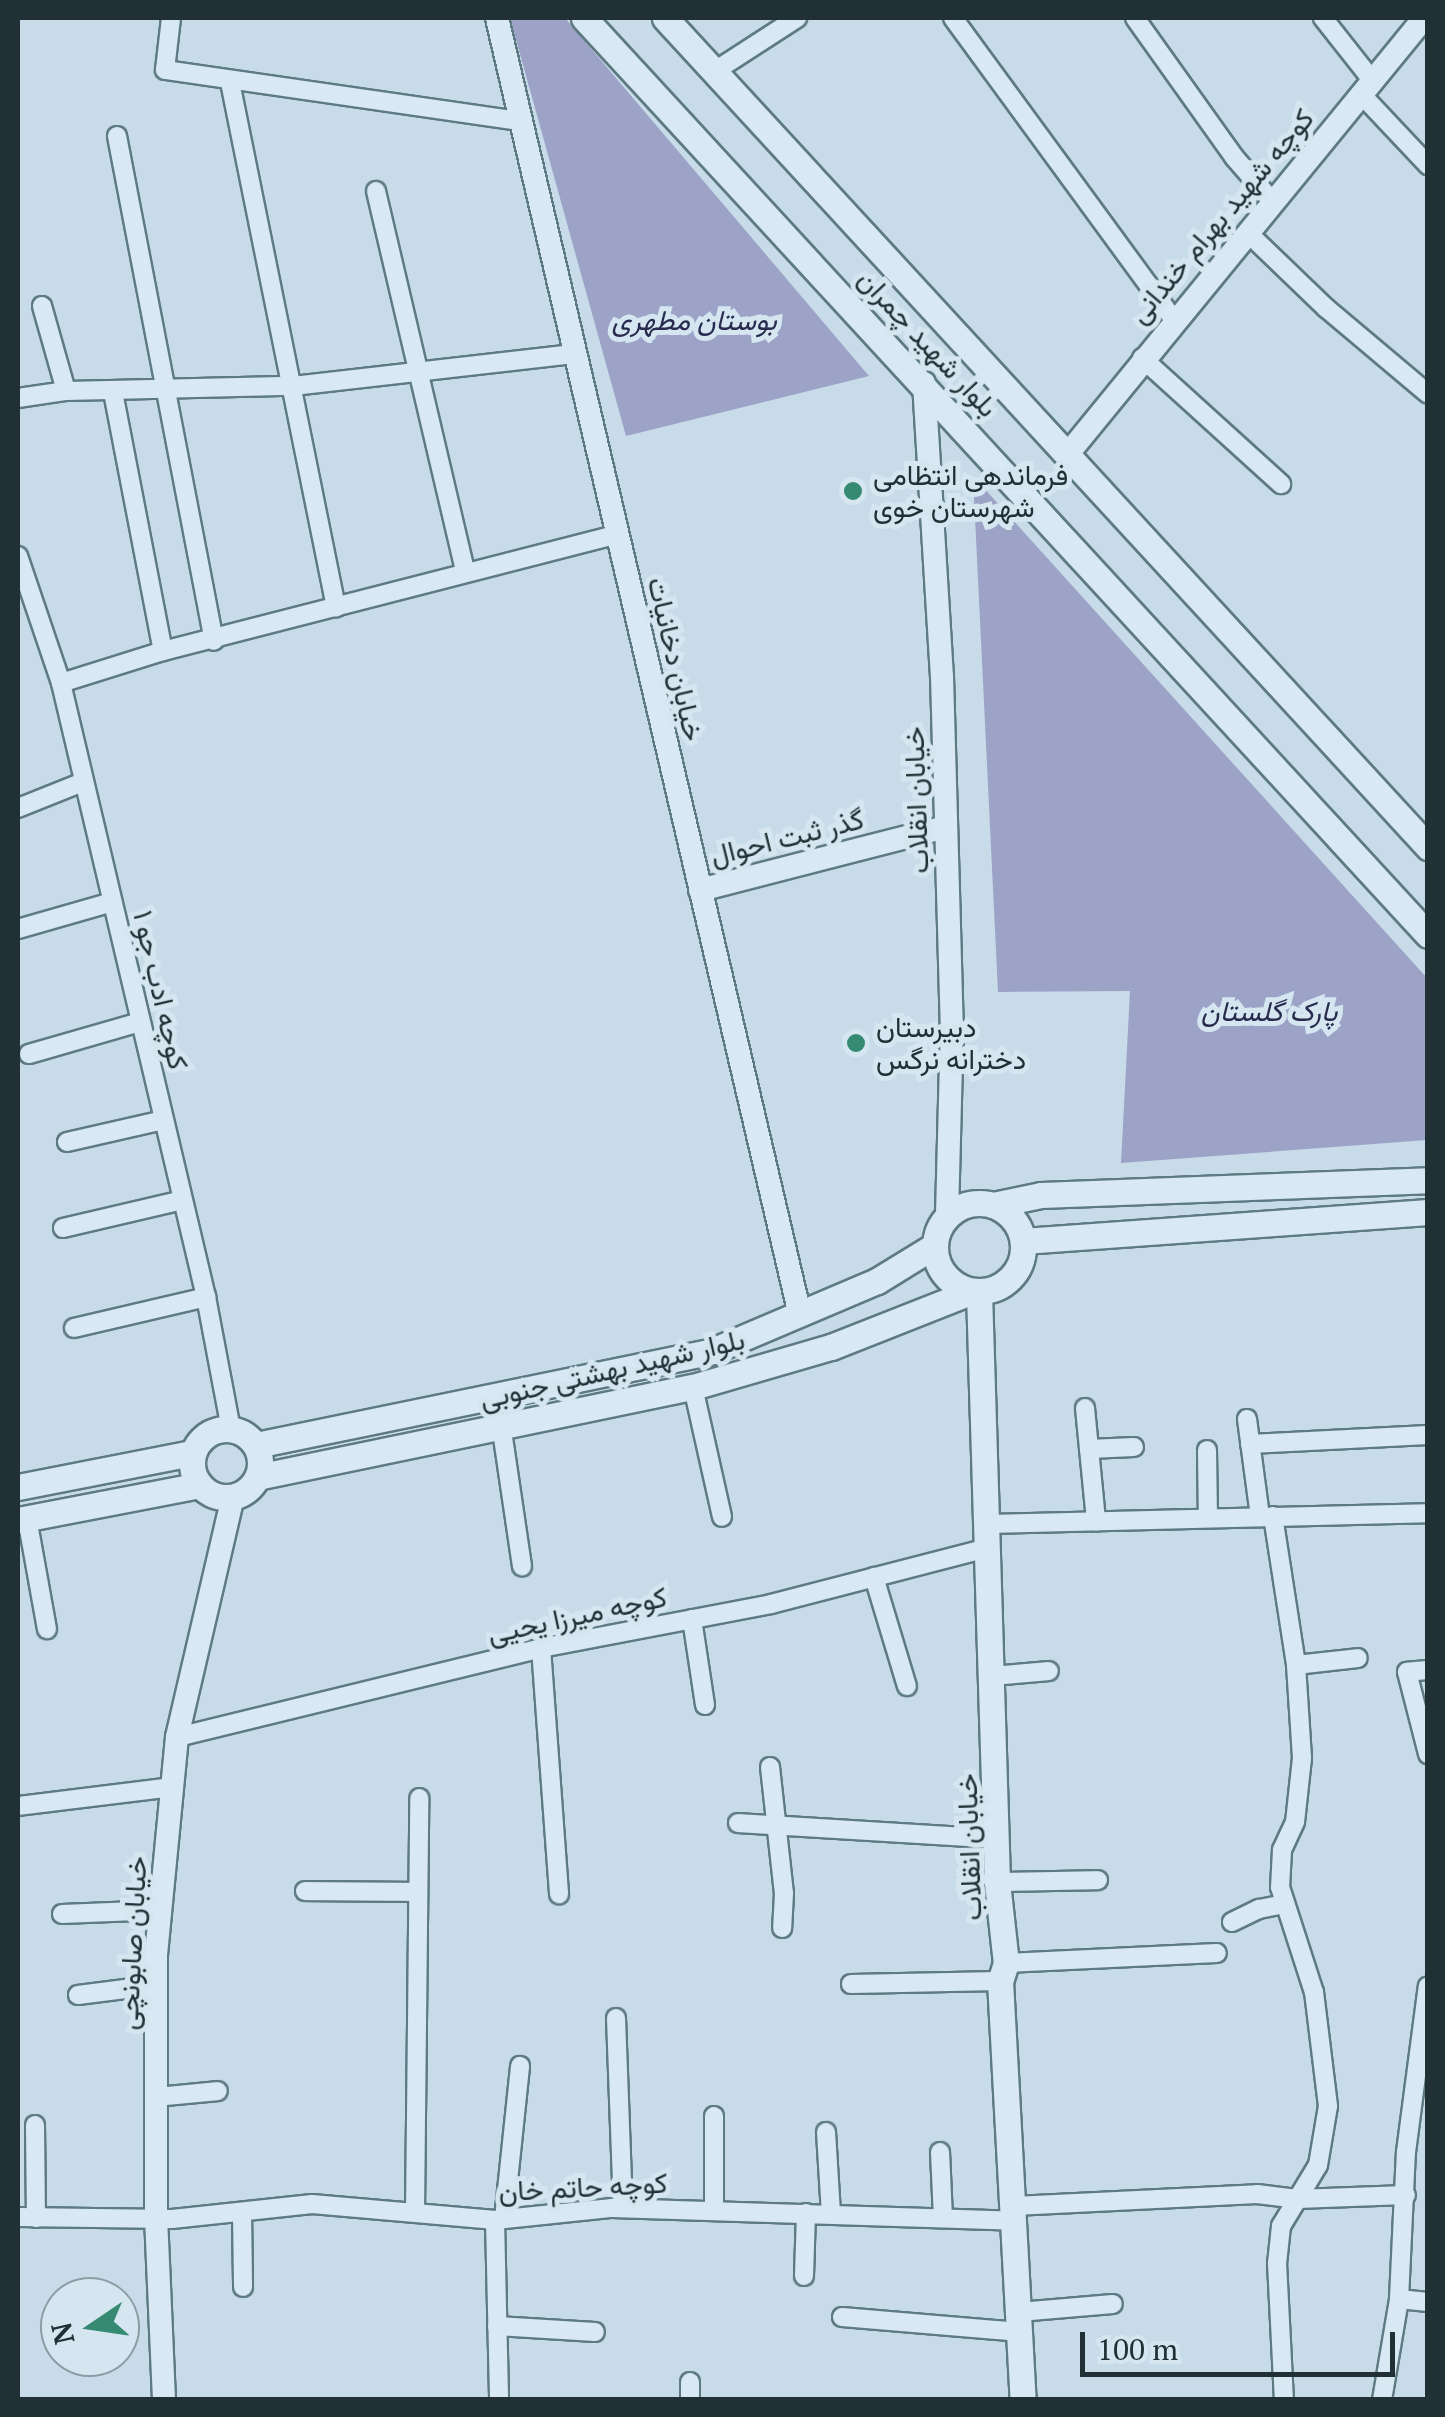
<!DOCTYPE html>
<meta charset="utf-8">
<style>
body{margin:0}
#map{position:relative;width:1445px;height:2417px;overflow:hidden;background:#c7dbe9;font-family:"PT Serif",Vazirmatn,serif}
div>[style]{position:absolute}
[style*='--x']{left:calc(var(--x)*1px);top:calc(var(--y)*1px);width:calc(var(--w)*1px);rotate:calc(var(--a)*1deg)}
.green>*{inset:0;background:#9ca3c6}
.roads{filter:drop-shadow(2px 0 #5e7a82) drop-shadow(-2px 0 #5e7a82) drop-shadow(0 2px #5e7a82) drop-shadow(0 -2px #5e7a82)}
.minor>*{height:18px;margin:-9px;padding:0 9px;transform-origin:9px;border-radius:9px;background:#d9e9f4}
.tertiary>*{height:22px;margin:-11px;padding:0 11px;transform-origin:11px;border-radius:11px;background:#d9e9f4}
.secondary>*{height:25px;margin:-12.5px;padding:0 12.5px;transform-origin:12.5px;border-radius:12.5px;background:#d9e9f4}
.secondary>.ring{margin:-12.5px;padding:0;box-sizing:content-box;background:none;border:25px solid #d9e9f4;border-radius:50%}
.dots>*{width:28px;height:28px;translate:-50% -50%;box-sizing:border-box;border:5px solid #d5e6f1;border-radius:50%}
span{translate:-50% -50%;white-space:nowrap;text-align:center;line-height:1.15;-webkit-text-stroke:10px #d5e6f1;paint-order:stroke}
.street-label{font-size:28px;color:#203034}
.park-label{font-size:28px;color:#292b4e;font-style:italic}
.poi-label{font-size:28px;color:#203034}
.left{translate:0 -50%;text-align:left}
.frame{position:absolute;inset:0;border:20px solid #203034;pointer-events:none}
.north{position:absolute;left:40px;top:2277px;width:100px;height:100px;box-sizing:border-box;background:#d5e6f1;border:2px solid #8d9da5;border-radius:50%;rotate:257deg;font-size:28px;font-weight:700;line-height:40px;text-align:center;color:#203034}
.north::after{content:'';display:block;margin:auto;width:35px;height:45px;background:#368a71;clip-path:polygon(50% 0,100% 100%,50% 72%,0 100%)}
.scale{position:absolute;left:1080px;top:2332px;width:315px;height:45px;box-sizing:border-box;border:5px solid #203034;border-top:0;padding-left:12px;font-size:30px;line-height:35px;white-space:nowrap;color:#203034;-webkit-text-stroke:8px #d5e6f1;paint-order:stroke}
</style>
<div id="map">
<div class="green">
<i style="clip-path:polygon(510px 18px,565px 18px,869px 376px,626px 436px)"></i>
<i style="clip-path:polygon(973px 476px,1427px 978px,1427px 1140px,1121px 1163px,1130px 991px,998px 992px)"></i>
</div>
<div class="roads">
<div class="minor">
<i style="--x:171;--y:18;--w:52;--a:96.6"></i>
<i style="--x:165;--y:70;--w:360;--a:8.2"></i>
<i style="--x:953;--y:18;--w:374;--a:53.8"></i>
<i style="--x:1135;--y:18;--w:171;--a:54.5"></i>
<i style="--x:1234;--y:157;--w:58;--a:49.2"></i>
<i style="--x:1323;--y:18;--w:79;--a:51.7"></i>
<i style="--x:715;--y:71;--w:98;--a:-32.9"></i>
<i style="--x:230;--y:82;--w:536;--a:78.59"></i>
<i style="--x:1361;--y:94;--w:98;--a:46.7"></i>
<i style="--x:117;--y:136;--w:514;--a:79.13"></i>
<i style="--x:376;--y:191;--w:390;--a:76.8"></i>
<i style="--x:1247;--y:232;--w:110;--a:43.9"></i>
<i style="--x:1326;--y:308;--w:133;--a:40.1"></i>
<i style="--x:42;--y:306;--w:88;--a:74.2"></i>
<i style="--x:1142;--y:358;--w:188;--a:42.2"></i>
<i style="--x:113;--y:392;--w:264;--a:79.1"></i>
<i style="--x:18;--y:398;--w:49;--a:-8.3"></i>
<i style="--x:66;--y:391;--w:227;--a:-1.3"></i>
<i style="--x:293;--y:386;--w:284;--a:-6.5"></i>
<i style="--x:18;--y:556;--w:134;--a:71.3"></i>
<i style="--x:61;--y:683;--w:631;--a:76.71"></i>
<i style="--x:206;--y:1297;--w:134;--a:79.3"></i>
<i style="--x:61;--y:683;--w:107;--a:-17.4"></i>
<i style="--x:163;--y:651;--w:468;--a:-14.4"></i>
<i style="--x:18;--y:808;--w:70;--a:-21.8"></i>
<i style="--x:18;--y:929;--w:98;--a:-16"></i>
<i style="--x:29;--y:1054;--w:116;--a:-16.1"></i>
<i style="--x:67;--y:1142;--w:99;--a:-12.8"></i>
<i style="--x:63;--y:1228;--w:122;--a:-13.2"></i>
<i style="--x:74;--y:1328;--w:136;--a:-13.2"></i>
<i style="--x:693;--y:1387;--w:133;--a:77.4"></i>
<i style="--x:1085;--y:1408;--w:114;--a:84.4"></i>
<i style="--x:1247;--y:1419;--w:99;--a:82.4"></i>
<i style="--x:501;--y:1424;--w:144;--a:81.6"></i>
<i style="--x:1250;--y:1444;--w:178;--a:-2.9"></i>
<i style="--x:1089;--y:1449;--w:45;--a:-2.5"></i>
<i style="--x:1207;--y:1450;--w:68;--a:89.2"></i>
<i style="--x:1273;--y:1516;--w:151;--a:81.2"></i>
<i style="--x:1296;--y:1665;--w:93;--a:86.3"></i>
<i style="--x:1302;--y:1758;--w:64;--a:96.2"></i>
<i style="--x:1295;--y:1822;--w:31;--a:115"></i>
<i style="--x:1282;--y:1850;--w:37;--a:93"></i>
<i style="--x:1280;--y:1887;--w:110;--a:72.1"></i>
<i style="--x:1314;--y:1992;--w:115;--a:83"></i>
<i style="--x:1328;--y:2106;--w:60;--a:99.6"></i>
<i style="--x:1318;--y:2165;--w:71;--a:121.2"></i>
<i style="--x:1281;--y:2226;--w:37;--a:96"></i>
<i style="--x:1277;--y:2263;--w:137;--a:87.1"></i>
<i style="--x:27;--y:1518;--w:113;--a:79.8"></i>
<i style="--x:987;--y:1524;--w:441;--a:-1.4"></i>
<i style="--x:874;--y:1577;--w:114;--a:73.2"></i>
<i style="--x:692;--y:1619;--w:87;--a:81.4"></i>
<i style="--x:541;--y:1648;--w:247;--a:85.8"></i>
<i style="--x:1296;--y:1665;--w:62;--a:-6.4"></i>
<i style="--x:1428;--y:1670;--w:21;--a:175"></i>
<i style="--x:1407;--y:1672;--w:85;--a:75.6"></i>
<i style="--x:993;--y:1676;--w:56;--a:-5.1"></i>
<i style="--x:177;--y:1737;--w:375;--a:-13.7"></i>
<i style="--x:541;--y:1648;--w:234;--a:-10.8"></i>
<i style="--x:771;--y:1604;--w:224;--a:-14.5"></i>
<i style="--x:770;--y:1767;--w:127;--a:83.7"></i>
<i style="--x:784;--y:1893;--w:35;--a:93"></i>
<i style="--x:18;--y:1806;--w:155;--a:-7"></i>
<i style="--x:738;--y:1823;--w:259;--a:3.5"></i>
<i style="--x:997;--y:1882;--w:101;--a:-1.1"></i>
<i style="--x:305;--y:1891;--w:113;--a:0.5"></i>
<i style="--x:62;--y:1914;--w:99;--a:-2.3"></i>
<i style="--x:1232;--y:1922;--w:30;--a:-26"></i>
<i style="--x:1259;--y:1909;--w:26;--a:-11"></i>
<i style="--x:1006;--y:1963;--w:211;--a:-2.7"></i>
<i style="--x:851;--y:1984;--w:149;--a:-1.2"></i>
<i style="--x:78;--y:1995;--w:79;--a:-7.3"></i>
<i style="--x:616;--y:2018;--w:190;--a:87.9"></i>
<i style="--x:156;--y:2097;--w:62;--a:-5.5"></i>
<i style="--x:35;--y:2125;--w:93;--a:89.4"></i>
<i style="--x:826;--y:2132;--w:81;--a:86.5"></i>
<i style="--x:940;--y:2152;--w:66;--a:87.4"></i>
<i style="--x:1014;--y:2206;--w:243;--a:-2.8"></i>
<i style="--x:1257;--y:2194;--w:40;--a:7.1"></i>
<i style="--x:1297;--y:2199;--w:109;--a:-2.1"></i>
<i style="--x:714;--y:2210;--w:94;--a:-90"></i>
<i style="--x:242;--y:2212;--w:75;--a:89.2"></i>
<i style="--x:415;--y:2213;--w:415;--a:-89.4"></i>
<i style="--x:18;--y:2217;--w:154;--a:0.7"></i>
<i style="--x:172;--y:2219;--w:141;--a:-6.1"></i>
<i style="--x:312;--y:2204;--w:184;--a:5"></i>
<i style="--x:495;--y:2220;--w:118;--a:-5.9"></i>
<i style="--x:612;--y:2208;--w:403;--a:1.8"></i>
<i style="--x:504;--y:2219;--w:154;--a:-84"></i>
<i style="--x:495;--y:2220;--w:180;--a:88.7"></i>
<i style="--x:804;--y:2276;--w:63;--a:-88.2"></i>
<i style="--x:1399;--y:2299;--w:29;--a:6"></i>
<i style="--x:1019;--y:2312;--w:94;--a:-4.9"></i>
<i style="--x:842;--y:2317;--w:179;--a:4.8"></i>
<i style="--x:497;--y:2326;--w:98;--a:3.5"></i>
<i style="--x:690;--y:2400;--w:18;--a:-90"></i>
<i style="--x:1382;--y:2400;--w:102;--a:-80.4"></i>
<i style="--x:1399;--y:2299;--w:147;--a:-87.3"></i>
<i style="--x:1406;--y:2152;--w:167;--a:-82.5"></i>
</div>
<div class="tertiary">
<i style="--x:497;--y:18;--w:1332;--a:76.85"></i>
<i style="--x:924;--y:383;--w:294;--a:86.5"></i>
<i style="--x:942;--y:676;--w:348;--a:88.4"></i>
<i style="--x:952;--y:1024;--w:192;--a:91.5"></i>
<i style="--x:1067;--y:455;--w:564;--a:-50.75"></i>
<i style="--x:700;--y:890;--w:254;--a:-14.4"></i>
<i style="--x:164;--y:2400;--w:181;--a:-92.5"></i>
<i style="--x:156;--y:2219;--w:264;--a:-90"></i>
<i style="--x:156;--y:1955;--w:219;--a:-84.5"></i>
<i style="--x:177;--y:1737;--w:246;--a:-76.9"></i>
</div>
<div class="secondary">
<i style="--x:584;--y:18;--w:1246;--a:47.37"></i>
<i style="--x:665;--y:18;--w:1127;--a:47.37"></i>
<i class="ring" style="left:935px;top:1203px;width:63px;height:63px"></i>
<i style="--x:993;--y:1205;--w:49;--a:-11.8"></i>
<i style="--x:1041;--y:1195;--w:387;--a:-2.2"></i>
<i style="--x:1023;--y:1241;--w:406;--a:-4.1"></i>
<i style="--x:979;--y:1292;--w:590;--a:88.25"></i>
<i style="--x:997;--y:1882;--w:81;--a:83.7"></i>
<i style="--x:1006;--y:1963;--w:19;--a:108"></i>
<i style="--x:1000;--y:1981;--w:420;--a:86.9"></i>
<i class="ring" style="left:192px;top:1429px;width:43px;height:43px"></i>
<i style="--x:256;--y:1445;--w:466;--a:-11.6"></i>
<i style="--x:712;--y:1351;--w:179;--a:-23"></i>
<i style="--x:877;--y:1281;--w:67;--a:-31.6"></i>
<i style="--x:257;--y:1477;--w:445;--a:-11.7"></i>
<i style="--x:693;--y:1387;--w:144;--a:-16.2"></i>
<i style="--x:831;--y:1347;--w:153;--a:-21.5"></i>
<i style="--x:18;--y:1487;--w:177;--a:-11.1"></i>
<i style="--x:18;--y:1520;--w:184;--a:-10.9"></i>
</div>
</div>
<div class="dots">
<i style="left:853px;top:491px;background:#368a71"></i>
<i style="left:856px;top:1043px;background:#368a71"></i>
</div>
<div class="street-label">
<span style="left:1221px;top:216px;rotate:-50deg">کوچه شهید بهرام خندانی</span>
<span style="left:928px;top:343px;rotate:47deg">بلوار شهید چمران</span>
<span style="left:676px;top:659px;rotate:77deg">خیابان دخانیات</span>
<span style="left:916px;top:800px;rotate:-92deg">خیابان انقلاب</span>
<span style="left:787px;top:837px;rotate:-14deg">گذر ثبت احوال</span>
<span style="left:161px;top:990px;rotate:77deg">کوچه ادب جو ۱</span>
<span style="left:612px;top:1369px;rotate:-13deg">بلوار شهید بهشتی جنوبی</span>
<span style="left:577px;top:1615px;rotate:-12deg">کوچه میرزا یحیی</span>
<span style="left:969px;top:1847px;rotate:-92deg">خیابان انقلاب</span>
<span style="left:132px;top:1943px;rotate:-87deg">خیابان صابونچی</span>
<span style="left:583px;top:2187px;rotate:-3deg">کوچه حاتم خان</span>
</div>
<div class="park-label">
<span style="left:694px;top:320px">بوستان مطهری</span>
<span style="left:1269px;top:1011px">پارک گلستان</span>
</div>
<div class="poi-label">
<span class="left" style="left:873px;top:491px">فرماندهی انتظامی<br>شهرستان خوی</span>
<span class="left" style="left:876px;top:1043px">دبیرستان<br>دخترانه نرگس</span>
</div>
<div class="frame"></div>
<div class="north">N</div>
<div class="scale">100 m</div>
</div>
